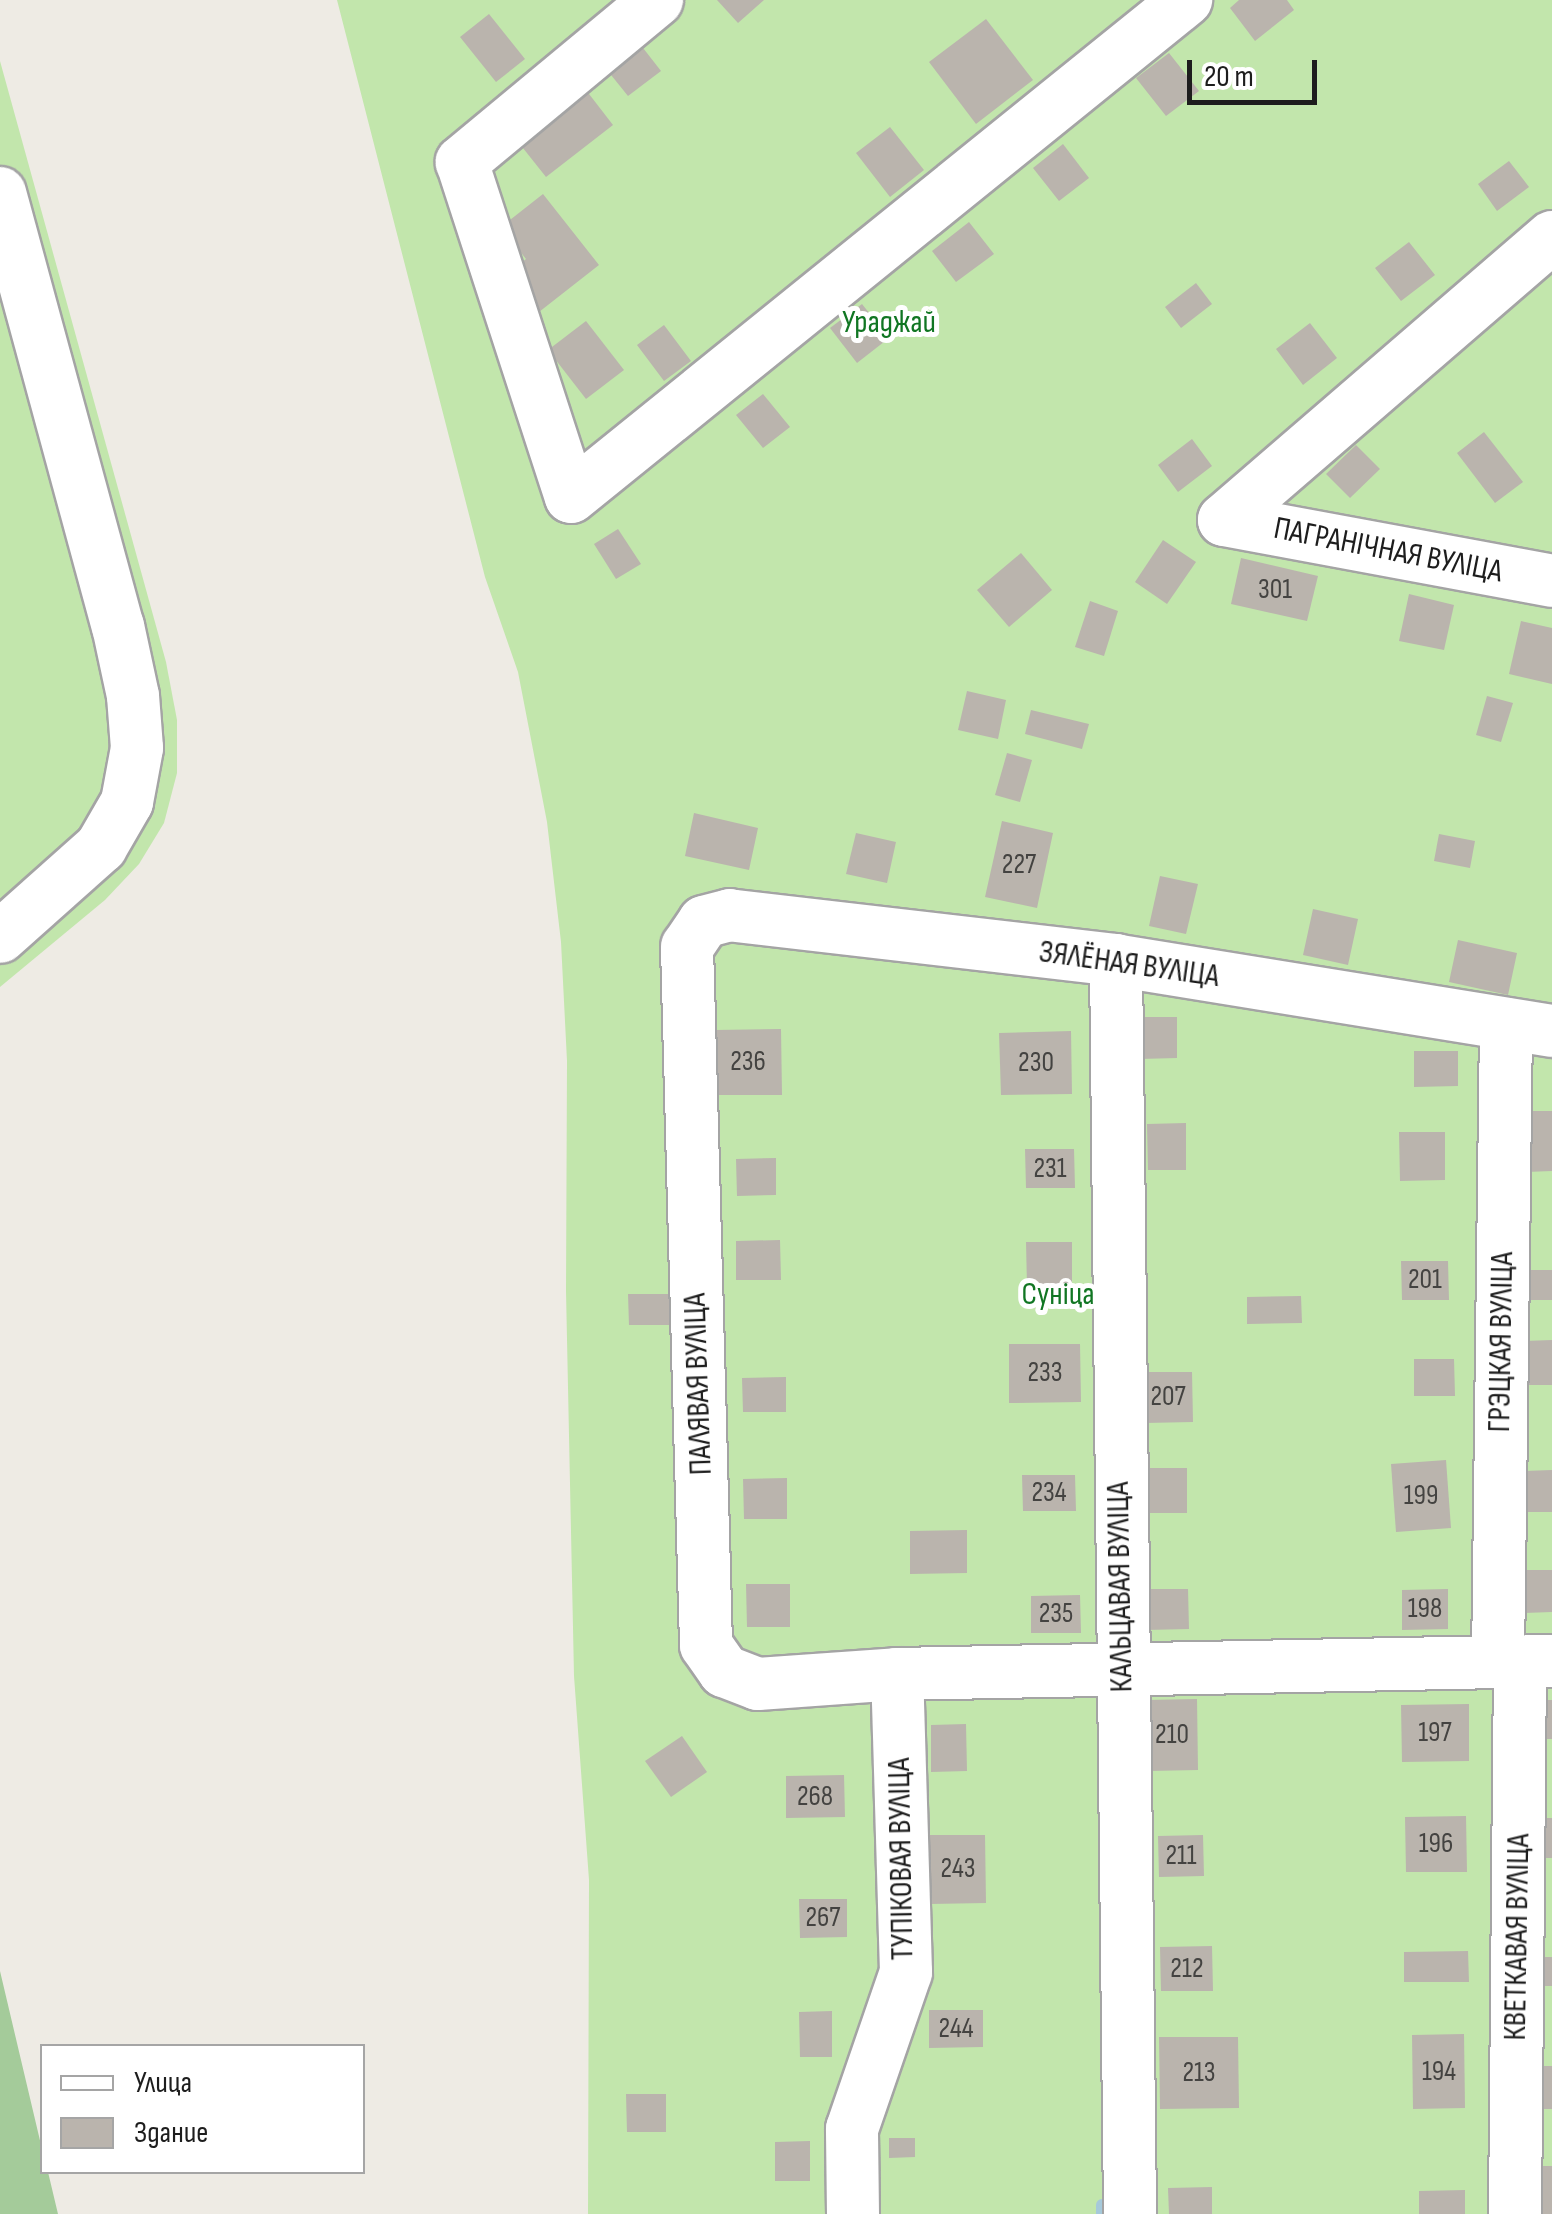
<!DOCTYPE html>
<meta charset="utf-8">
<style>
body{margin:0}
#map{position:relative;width:1552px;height:2214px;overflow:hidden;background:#eeebe4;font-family:"Sofia Sans Condensed",sans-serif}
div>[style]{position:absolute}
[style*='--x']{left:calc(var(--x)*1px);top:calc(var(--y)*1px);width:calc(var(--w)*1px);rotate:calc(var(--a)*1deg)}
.grass>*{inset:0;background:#c2e6ac}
.forest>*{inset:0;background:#a4cb9a}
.stream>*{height:12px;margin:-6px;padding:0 6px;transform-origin:6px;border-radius:6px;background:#a6c9da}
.building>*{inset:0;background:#bab4ad}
.roads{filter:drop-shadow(2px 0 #a4a4a4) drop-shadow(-2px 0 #a4a4a4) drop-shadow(0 2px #a4a4a4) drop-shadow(0 -2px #a4a4a4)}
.minor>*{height:52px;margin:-26px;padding:0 26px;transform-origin:26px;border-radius:26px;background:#fff}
span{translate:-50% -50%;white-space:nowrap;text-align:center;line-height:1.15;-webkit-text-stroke:10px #fff;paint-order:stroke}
.number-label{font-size:28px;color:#444341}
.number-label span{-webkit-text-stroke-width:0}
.park-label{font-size:32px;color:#117623}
.street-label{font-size:32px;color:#1d1d1d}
.legend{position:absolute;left:40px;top:2044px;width:325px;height:130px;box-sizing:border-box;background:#fff;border:2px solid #a5a5a5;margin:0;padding:12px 18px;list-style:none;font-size:30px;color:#1d1d1d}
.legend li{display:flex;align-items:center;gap:20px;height:50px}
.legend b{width:50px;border:2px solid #a5a5a5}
.scale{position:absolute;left:1187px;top:60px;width:130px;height:45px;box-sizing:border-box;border:5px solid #1d1d1d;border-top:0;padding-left:12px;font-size:30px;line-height:35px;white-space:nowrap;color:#1d1d1d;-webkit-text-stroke:8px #fff;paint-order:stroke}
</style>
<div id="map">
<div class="grass">
<i style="clip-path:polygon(337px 0,1552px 0,1552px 2214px,588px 2214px,589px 1880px,574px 1676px,566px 1291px,567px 1061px,561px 942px,547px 822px,518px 672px,485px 577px)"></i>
<i style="clip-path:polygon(0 61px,166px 662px,177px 720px,177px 773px,164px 823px,139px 864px,105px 900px,0 987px)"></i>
</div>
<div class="forest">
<i style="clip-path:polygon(0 1971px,42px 2149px,42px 2172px,48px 2172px,58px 2214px,0 2214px)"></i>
</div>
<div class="stream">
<i style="--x:1102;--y:2205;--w:9;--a:90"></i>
</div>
<div class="building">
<i style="clip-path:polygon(717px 0,764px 0,738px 23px)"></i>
<i style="clip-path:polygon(1239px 0,1287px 0,1294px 10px,1255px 41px,1230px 8px)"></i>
<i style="clip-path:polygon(489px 14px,525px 59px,496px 82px,460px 37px)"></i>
<i style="clip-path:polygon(986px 19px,1033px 80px,976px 124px,929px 62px)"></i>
<i style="clip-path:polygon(636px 39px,661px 71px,628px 96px,603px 65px)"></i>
<i style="clip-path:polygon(1169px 53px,1199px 91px,1166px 116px,1136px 78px)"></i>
<i style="clip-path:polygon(579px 81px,613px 125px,546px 177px,511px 133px)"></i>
<i style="clip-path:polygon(890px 127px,924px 170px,890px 197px,856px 153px)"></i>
<i style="clip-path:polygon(1063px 144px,1089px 178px,1059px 201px,1033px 168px)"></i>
<i style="clip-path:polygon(1509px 161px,1529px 187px,1497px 211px,1478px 184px)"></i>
<i style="clip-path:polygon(543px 194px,599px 265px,539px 312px,509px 272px,526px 259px,501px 227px)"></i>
<i style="clip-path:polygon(969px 222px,994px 254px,956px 282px,932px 251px)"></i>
<i style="clip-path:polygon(1409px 242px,1435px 275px,1401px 301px,1375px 268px)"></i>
<i style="clip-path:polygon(1196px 283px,1212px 304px,1181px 328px,1165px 307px)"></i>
<i style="clip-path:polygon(862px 304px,889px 338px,857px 363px,830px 328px)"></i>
<i style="clip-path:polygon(586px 321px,624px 370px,586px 399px,548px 350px)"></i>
<i style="clip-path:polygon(1310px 323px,1337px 358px,1303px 385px,1276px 349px)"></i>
<i style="clip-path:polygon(664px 325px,691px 361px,664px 381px,637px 345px)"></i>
<i style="clip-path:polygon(763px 394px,790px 427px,763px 448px,736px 415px)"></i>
<i style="clip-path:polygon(1484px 432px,1523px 482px,1495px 503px,1457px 453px)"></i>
<i style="clip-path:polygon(1192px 439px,1212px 466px,1178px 492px,1158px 465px)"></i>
<i style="clip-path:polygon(1356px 445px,1380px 469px,1350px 498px,1326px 474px)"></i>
<i style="clip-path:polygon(618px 529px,641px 564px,616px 579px,594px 544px)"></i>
<i style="clip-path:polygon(1163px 540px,1196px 562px,1167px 604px,1135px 582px)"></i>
<i style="clip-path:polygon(1021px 553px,1052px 590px,1009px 627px,977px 590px)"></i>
<i style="clip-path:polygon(1241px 558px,1318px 576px,1307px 621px,1231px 604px)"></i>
<i style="clip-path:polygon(1409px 594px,1454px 605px,1444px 650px,1399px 641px)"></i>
<i style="clip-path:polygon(1090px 601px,1118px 611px,1104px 656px,1075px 647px)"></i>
<i style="clip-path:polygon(1521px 621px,1552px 628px,1552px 684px,1509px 674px)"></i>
<i style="clip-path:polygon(967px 691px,1006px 700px,998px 739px,958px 730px)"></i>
<i style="clip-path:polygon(1487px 696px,1513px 703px,1501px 742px,1476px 735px)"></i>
<i style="clip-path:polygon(1031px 710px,1089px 724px,1082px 749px,1025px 734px)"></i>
<i style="clip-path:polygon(1007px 753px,1032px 760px,1020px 802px,995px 795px)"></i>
<i style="clip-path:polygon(694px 813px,758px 828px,749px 870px,685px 856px)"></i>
<i style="clip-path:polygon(1002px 821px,1053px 833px,1037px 908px,985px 897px)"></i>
<i style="clip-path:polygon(856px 833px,896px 842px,887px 883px,846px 874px)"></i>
<i style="clip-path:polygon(1439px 834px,1475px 841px,1470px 868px,1434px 861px)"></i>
<i style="clip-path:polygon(1160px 876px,1198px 884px,1186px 934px,1149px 926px)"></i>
<i style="clip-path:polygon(1313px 909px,1358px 919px,1348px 965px,1303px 955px)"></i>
<i style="clip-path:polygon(1458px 940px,1517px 953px,1508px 995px,1449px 982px)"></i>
<i style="clip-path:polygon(1139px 1017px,1177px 1017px,1177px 1058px,1139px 1059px)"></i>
<i style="clip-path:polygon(781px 1029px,782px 1095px,716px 1095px,715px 1030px)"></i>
<i style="clip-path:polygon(1071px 1031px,1072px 1094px,1001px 1095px,999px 1033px)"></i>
<i style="clip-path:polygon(1414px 1051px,1458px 1051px,1458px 1086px,1414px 1087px)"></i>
<i style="clip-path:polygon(1525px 1111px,1552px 1111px,1552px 1171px,1526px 1172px)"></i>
<i style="clip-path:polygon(1186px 1123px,1186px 1170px,1148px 1170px,1147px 1124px)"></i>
<i style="clip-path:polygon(1399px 1132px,1445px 1132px,1445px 1180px,1400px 1181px)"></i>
<i style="clip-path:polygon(1025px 1149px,1074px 1149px,1075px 1188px,1026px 1188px)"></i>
<i style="clip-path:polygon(776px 1158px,776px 1195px,737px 1196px,736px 1159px)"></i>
<i style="clip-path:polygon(780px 1240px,781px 1280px,736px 1280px,736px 1241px)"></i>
<i style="clip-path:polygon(1026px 1242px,1072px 1242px,1072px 1286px,1027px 1286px)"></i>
<i style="clip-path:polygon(1401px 1261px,1448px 1261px,1449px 1300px,1402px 1300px)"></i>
<i style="clip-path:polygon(1525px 1270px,1552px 1270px,1552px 1300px,1525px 1300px)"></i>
<i style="clip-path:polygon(628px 1294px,679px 1294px,679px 1325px,629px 1325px)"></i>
<i style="clip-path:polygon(1301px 1296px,1302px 1323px,1247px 1324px,1247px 1297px)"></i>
<i style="clip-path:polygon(1552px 1340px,1552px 1385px,1521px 1385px,1520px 1341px)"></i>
<i style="clip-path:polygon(1009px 1344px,1080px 1344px,1081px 1402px,1009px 1403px)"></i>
<i style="clip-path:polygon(1414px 1359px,1454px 1359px,1455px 1396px,1414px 1396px)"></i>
<i style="clip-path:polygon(1144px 1372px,1192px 1372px,1193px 1422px,1145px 1423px)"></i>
<i style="clip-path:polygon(786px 1377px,786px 1412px,743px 1412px,742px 1378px)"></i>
<i style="clip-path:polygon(1446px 1460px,1451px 1528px,1396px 1532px,1391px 1464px)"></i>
<i style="clip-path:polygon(1144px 1468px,1187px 1468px,1187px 1513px,1145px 1513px)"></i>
<i style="clip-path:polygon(1552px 1470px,1552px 1512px,1522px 1512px,1522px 1471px)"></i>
<i style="clip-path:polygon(1022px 1475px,1075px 1475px,1076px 1511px,1023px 1511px)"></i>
<i style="clip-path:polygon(787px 1478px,787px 1519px,744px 1519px,743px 1479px)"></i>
<i style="clip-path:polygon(967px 1530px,967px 1573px,910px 1574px,910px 1531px)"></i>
<i style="clip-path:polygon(1523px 1570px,1552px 1570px,1552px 1612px,1524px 1613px)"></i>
<i style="clip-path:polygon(746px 1584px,790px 1584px,790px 1627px,747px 1627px)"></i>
<i style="clip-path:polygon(1146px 1589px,1188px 1589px,1189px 1629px,1146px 1630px)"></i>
<i style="clip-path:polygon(1448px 1589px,1448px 1629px,1402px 1630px,1402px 1590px)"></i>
<i style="clip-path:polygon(1080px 1595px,1081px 1633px,1031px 1633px,1031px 1596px)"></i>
<i style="clip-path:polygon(1197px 1699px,1198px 1770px,1148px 1771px,1146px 1700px)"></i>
<i style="clip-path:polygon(1542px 1700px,1552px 1700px,1552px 1739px,1543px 1739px)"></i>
<i style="clip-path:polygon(1469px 1704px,1469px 1761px,1402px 1762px,1401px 1705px)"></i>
<i style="clip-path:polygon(966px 1724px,967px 1771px,931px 1772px,931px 1725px)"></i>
<i style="clip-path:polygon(682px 1736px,707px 1772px,671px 1797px,645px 1761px)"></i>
<i style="clip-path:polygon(844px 1775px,845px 1817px,786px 1818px,786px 1776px)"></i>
<i style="clip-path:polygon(1466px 1816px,1467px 1872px,1406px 1872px,1405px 1817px)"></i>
<i style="clip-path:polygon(1537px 1818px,1552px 1818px,1552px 1858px,1538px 1858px)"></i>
<i style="clip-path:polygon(929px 1835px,985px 1835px,986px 1903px,930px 1904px)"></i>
<i style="clip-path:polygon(1203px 1835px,1204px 1876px,1159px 1877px,1158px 1836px)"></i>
<i style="clip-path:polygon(799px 1899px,847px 1899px,847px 1937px,800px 1938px)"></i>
<i style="clip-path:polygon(1212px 1946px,1213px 1991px,1161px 1991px,1160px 1947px)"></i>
<i style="clip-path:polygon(1468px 1951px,1469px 1982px,1404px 1982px,1404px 1952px)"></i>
<i style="clip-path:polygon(1538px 1957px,1552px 1957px,1552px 1986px,1538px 1986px)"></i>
<i style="clip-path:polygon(929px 2010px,983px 2010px,983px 2047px,929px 2048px)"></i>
<i style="clip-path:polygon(832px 2011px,832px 2057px,800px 2057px,799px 2012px)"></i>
<i style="clip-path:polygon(1464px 2034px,1465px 2108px,1413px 2109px,1412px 2035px)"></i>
<i style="clip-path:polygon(1159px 2037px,1238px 2037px,1239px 2108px,1160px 2109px)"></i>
<i style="clip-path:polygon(1531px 2066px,1552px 2066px,1552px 2109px,1532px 2109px)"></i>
<i style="clip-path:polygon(626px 2094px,666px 2094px,666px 2132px,627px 2132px)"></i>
<i style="clip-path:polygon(889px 2138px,915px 2138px,915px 2157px,889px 2158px)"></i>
<i style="clip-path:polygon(810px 2141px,810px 2181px,775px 2181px,775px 2142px)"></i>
<i style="clip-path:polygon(1542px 2166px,1552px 2166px,1552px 2214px,1543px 2214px)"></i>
<i style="clip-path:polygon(1212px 2187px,1212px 2214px,1169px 2214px,1168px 2188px)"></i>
<i style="clip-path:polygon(1465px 2190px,1465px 2214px,1419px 2214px,1419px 2191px)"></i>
</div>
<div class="roads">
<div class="minor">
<i style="--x:657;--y:0;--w:254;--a:140.3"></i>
<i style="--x:462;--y:162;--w:352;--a:72"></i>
<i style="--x:571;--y:497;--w:791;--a:-38.94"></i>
<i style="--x:0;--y:193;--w:449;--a:74.8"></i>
<i style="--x:118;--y:626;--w:72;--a:77.9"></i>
<i style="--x:133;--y:696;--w:52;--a:85.6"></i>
<i style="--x:137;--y:748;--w:55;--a:100.5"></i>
<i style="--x:127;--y:802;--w:52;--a:120"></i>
<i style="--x:101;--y:847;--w:135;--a:138.3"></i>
<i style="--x:1224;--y:520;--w:433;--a:-40.8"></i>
<i style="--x:1224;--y:520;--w:334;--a:10.5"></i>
<i style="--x:1116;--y:960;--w:1254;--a:89.36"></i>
<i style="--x:1552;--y:1031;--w:442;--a:-170.8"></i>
<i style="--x:1116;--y:960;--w:389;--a:-173.4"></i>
<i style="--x:730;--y:915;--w:27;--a:165"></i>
<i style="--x:704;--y:922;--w:30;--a:124"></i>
<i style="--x:687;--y:947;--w:698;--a:88.44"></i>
<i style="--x:706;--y:1645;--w:32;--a:55"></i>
<i style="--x:724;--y:1671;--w:36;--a:21"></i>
<i style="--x:758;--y:1684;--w:139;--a:-4.1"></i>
<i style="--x:897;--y:1674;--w:655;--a:-1.14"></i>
<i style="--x:1498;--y:1661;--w:637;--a:-89.28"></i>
<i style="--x:853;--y:2214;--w:85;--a:-90.7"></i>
<i style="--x:852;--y:2129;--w:166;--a:-71"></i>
<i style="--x:906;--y:1972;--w:298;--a:-91.7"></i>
<i style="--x:1515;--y:2214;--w:553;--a:-89.48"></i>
</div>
</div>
<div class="number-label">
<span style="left:1275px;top:590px">301</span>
<span style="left:1019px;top:865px">227</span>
<span style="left:748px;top:1062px">236</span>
<span style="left:1036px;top:1063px">230</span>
<span style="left:1050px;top:1169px">231</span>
<span style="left:1425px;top:1280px">201</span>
<span style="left:1045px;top:1373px">233</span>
<span style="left:1168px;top:1397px">207</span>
<span style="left:1049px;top:1493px">234</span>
<span style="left:1421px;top:1496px">199</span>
<span style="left:1425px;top:1609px">198</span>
<span style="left:1056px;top:1614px">235</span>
<span style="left:1435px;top:1733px">197</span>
<span style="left:1172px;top:1735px">210</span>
<span style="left:815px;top:1797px">268</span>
<span style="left:1436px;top:1844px">196</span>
<span style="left:1181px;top:1856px">211</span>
<span style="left:958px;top:1869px">243</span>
<span style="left:823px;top:1918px">267</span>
<span style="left:1187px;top:1969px">212</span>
<span style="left:956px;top:2029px">244</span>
<span style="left:1439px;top:2072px">194</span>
<span style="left:1199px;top:2073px">213</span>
</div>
<div class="park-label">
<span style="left:889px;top:323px">Ураджай</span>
<span style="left:1058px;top:1295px">Суніца</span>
</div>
<div class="street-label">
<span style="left:1388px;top:551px;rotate:11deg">ПАГРАНІЧНАЯ ВУЛІЦА</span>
<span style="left:1129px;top:965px;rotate:8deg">ЗЯЛЁНАЯ ВУЛІЦА</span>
<span style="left:1502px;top:1342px;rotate:-89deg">ГРЭЦКАЯ ВУЛІЦА</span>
<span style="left:699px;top:1384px;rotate:-92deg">ПАЛЯВАЯ ВУЛІЦА</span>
<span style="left:1121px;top:1587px;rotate:-91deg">КАЛЬЦАВАЯ ВУЛІЦА</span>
<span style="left:902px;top:1859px;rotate:-91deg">ТУПІКОВАЯ ВУЛІЦА</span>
<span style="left:1518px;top:1937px;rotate:-89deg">КВЕТКАВАЯ ВУЛІЦА</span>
</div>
<ul class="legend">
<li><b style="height:12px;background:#fff"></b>Улица</li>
<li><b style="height:28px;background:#bab4ad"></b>Здание</li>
</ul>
<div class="scale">20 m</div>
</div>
